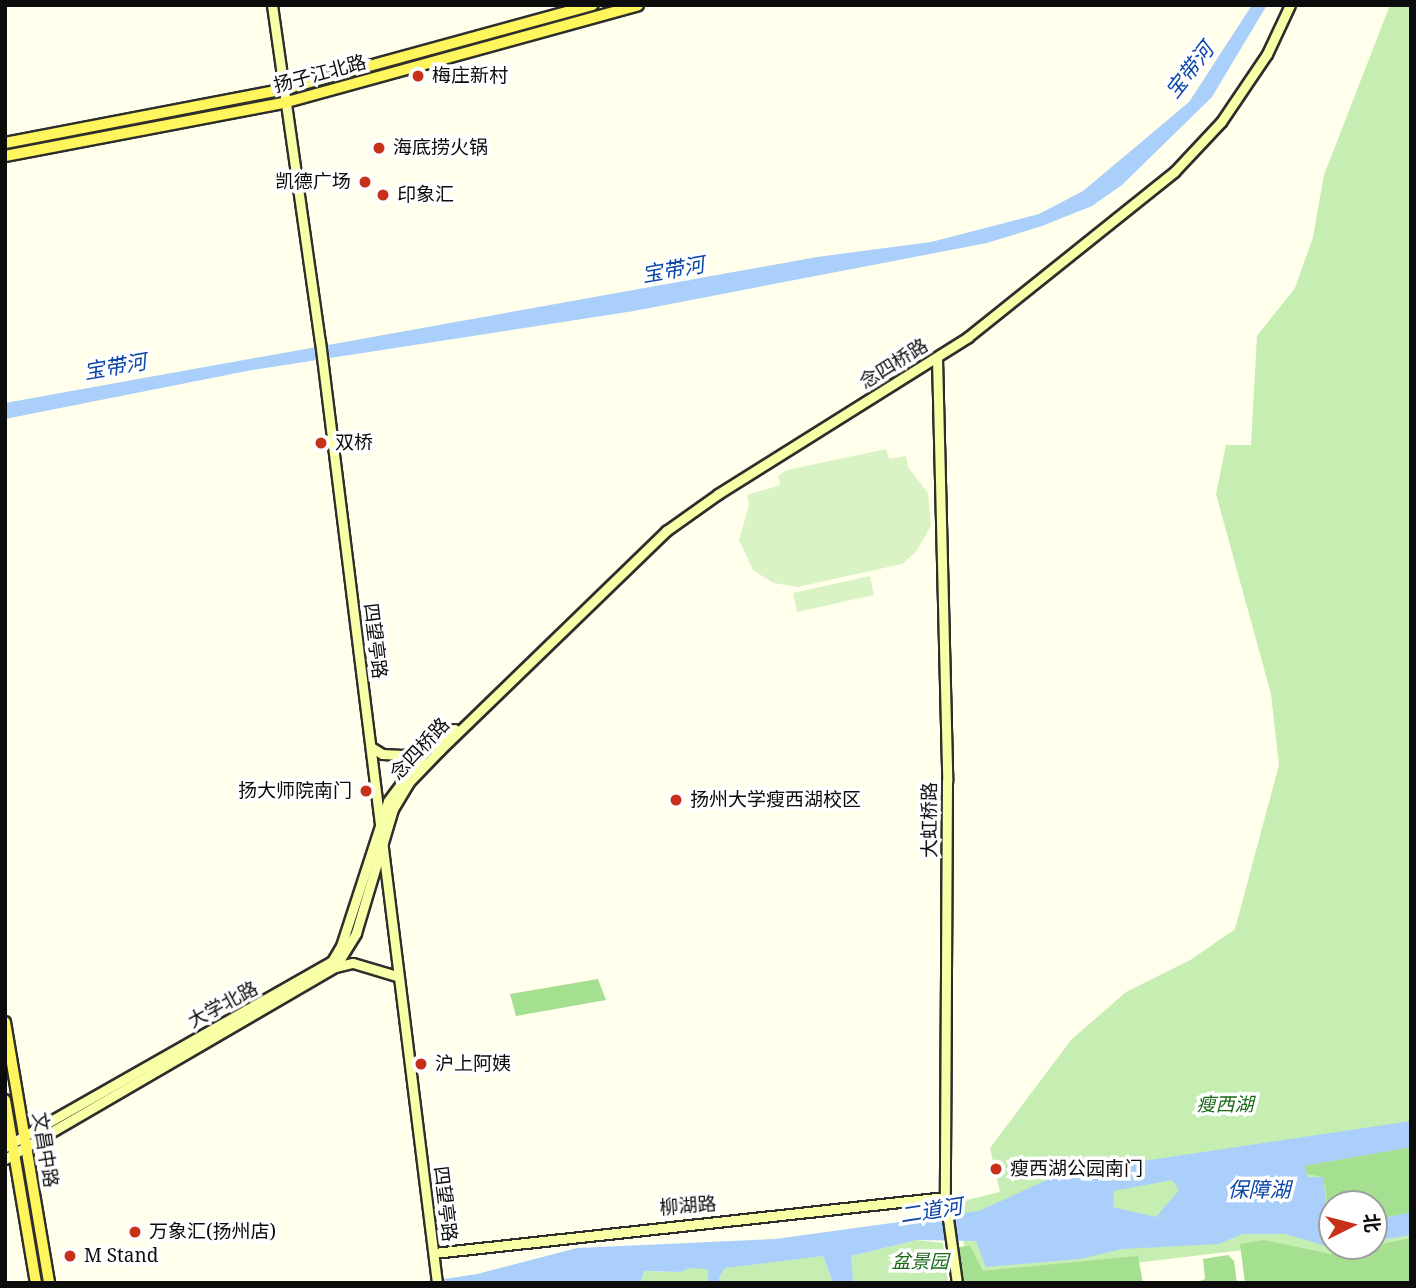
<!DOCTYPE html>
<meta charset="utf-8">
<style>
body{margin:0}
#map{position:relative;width:1416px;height:1288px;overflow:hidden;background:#ffffec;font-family:"Noto Serif","Noto Sans SC",serif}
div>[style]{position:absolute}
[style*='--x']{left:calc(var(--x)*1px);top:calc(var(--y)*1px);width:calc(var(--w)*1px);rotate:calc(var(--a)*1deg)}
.green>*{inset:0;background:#c6edb2}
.forest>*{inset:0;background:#a5df90}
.pitch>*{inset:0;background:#daf3c5}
.water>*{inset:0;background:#abcffb}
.roads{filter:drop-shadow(2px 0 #2e2e2e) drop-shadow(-2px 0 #2e2e2e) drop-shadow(0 2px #2e2e2e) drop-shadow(0 -2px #2e2e2e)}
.secondary>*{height:9px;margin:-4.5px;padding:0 4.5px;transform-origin:4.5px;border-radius:4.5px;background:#f9ffa7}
.primary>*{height:10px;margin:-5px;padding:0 5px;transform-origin:5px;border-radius:5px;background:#fff55c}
.dots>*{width:19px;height:19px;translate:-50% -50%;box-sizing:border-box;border:4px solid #fff;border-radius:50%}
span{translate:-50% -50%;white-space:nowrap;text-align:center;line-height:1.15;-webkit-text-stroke:7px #fff;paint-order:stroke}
.street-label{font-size:19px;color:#0c0c0c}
.poi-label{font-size:19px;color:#0c0c0c}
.left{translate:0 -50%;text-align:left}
.right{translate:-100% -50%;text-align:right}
.park-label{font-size:19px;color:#1a6918;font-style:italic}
.water-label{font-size:21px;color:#0c47a8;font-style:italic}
.frame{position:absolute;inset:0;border:7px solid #0c0c0c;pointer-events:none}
.north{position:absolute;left:1318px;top:1190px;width:70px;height:70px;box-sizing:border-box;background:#fff;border:2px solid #9e9e9e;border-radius:50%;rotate:84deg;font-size:19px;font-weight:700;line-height:28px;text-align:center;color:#0c0c0c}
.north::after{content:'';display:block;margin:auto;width:24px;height:32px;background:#c83119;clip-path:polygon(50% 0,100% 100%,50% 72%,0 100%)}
</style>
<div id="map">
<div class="green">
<i style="clip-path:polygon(evenodd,1390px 5px,1411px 5px,1411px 1247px,1325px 1260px,1243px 1250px,969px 1283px,958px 1202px,1000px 1192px,990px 1148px,1071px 1040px,1126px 992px,1192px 959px,1235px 929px,1279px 765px,1271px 694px,1216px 494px,1226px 445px,1251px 445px,1257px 336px,1295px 288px,1313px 237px,1324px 175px,1390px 5px,1332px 1204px,1374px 1204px,1374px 1246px,1332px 1246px,1332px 1204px)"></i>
<i style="clip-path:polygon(917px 1240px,943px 1243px,948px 1283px,853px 1283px,850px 1256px)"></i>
<i style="clip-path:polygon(823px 1256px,833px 1283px,722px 1283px,719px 1278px,725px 1268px,750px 1261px)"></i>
<i style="clip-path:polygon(690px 1268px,708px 1268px,708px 1283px,641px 1283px,644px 1271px,681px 1272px)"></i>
</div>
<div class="forest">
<i style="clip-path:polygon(598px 979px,606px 1000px,516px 1016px,510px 994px)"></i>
<i style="clip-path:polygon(1411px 1147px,1411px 1212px,1374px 1220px,1374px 1204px,1332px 1204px,1330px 1224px,1325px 1186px,1319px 1176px,1305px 1174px,1304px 1166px)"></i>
<i style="clip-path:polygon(1411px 1238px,1411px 1283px,1245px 1283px,1240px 1244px,1264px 1240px,1330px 1254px)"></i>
<i style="clip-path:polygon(970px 1246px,983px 1271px,1138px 1256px,1143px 1283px,962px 1283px,957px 1247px)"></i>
<i style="clip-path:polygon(1228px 1255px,1234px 1261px,1237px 1283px,1195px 1283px,1205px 1279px,1203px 1259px)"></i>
</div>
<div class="pitch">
<i style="clip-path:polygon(886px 449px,889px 459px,906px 456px,908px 467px,928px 493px,931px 526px,916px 552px,902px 564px,798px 587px,773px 583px,753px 570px,739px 540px,749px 505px,747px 495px,780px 485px,778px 476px,787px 470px)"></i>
<i style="clip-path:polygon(870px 576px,874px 595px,797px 612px,793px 593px)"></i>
</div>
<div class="water">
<i style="clip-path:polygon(1252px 5px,1267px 5px,1212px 97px,1122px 185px,1092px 206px,1042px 226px,987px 243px,634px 311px,252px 370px,5px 419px,5px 403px,817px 257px,931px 242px,1039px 214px,1083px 191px,1189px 102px)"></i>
<i style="clip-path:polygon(evenodd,1411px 1121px,1411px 1147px,1304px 1166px,1308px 1177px,1323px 1177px,1332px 1246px,1351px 1246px,1333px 1248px,1285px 1234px,1242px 1234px,1219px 1244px,1122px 1249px,1080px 1259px,986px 1267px,976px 1241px,917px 1240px,851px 1256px,853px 1283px,833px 1283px,823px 1256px,725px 1268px,719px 1278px,722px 1283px,708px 1283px,708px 1269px,690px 1268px,681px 1272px,644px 1271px,641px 1283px,418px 1283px,477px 1274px,577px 1248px,775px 1239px,979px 1211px,1062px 1173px,1411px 1121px,1172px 1180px,1179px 1190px,1156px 1217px,1113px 1207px,1114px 1191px,1172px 1180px)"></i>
<i style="clip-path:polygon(1411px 1212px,1411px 1235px,1374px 1241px,1374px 1220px)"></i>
</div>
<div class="roads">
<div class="secondary">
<i style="--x:272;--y:5;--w:339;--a:81.9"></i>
<i style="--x:320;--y:341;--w:949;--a:82.92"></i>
<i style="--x:937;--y:358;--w:423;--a:88.6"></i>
<i style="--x:947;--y:781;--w:416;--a:90.3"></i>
<i style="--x:945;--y:1197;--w:87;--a:82.1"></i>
<i style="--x:371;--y:747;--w:13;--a:32"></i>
<i style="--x:382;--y:754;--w:21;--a:3"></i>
<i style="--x:403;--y:755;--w:23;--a:-15"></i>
<i style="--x:335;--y:967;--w:18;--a:-13"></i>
<i style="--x:353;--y:963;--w:46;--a:16.5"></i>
<i style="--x:5;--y:1147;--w:376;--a:-29.6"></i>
<i style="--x:332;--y:961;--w:17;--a:-59"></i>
<i style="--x:341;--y:946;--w:152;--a:-72"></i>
<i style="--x:388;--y:801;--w:65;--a:-53.1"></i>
<i style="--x:427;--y:749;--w:34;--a:-36"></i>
<i style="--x:5;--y:1159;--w:382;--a:-30.2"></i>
<i style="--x:335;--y:967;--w:40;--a:-58"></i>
<i style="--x:356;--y:933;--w:129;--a:-73.4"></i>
<i style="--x:393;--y:809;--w:31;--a:-59"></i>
<i style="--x:409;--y:782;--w:45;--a:-45.9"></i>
<i style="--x:440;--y:750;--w:315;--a:-44.1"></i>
<i style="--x:666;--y:531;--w:64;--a:-35.4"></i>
<i style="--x:718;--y:494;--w:295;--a:-32.1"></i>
<i style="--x:968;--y:337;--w:264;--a:-38.7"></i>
<i style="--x:1174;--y:172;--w:69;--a:-46.8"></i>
<i style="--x:1221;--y:122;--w:82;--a:-55.9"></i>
<i style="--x:1267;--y:54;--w:54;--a:-64.9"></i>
<i style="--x:434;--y:1253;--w:514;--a:-6.25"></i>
</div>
<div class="primary">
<i style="--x:5;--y:143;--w:285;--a:-10.9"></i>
<i style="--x:285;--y:89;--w:319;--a:-15.3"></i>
<i style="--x:5;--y:156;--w:287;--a:-10.8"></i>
<i style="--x:287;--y:102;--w:364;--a:-15.4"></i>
<i style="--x:5;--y:1022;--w:265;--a:80.4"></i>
<i style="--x:5;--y:1100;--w:186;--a:80.4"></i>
</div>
</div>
<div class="dots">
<i style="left:418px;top:76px;background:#c83119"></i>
<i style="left:379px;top:148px;background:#c83119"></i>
<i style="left:365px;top:182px;background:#c83119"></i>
<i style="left:383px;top:195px;background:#c83119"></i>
<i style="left:321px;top:443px;background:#c83119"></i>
<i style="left:366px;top:791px;background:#c83119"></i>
<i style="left:676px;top:800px;background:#c83119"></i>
<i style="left:421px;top:1064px;background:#c83119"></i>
<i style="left:996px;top:1169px;background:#c83119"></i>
<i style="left:135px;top:1232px;background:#c83119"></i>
<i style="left:70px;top:1256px;background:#c83119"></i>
</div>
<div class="street-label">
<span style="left:320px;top:74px;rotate:-15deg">扬子江北路</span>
<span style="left:894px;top:364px;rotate:-32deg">念四桥路</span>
<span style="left:375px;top:641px;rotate:83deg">四望亭路</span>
<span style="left:420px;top:749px;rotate:-47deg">念四桥路</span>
<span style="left:930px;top:820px;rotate:-90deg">大虹桥路</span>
<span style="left:223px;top:1005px;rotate:-28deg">大学北路</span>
<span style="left:45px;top:1150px;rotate:81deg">文昌中路</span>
<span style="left:445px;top:1204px;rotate:83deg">四望亭路</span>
<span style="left:688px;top:1206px;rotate:-4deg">柳湖路</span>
</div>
<div class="poi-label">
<span class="left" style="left:432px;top:76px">梅庄新村</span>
<span class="left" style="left:393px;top:148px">海底捞火锅</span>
<span class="right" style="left:351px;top:182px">凯德广场</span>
<span class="left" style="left:397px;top:195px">印象汇</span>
<span class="left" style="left:335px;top:443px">双桥</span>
<span class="right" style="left:352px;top:791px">扬大师院南门</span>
<span class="left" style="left:690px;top:800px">扬州大学瘦西湖校区</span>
<span class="left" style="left:435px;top:1064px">沪上阿姨</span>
<span class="left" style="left:1010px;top:1169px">瘦西湖公园南门</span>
<span class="left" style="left:149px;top:1232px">万象汇(扬州店)</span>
<span class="left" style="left:84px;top:1256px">M Stand</span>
</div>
<div class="park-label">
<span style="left:1225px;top:1105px">瘦西湖</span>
<span style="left:920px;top:1262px">盆景园</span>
</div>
<div class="water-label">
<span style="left:1189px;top:70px;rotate:-52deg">宝带河</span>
<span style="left:673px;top:269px;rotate:-10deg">宝带河</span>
<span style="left:115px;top:366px;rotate:-10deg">宝带河</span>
<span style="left:1259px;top:1189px">保障湖</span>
<span style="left:931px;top:1210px;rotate:-9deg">二道河</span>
</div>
<div class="frame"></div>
<div class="north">北</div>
</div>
